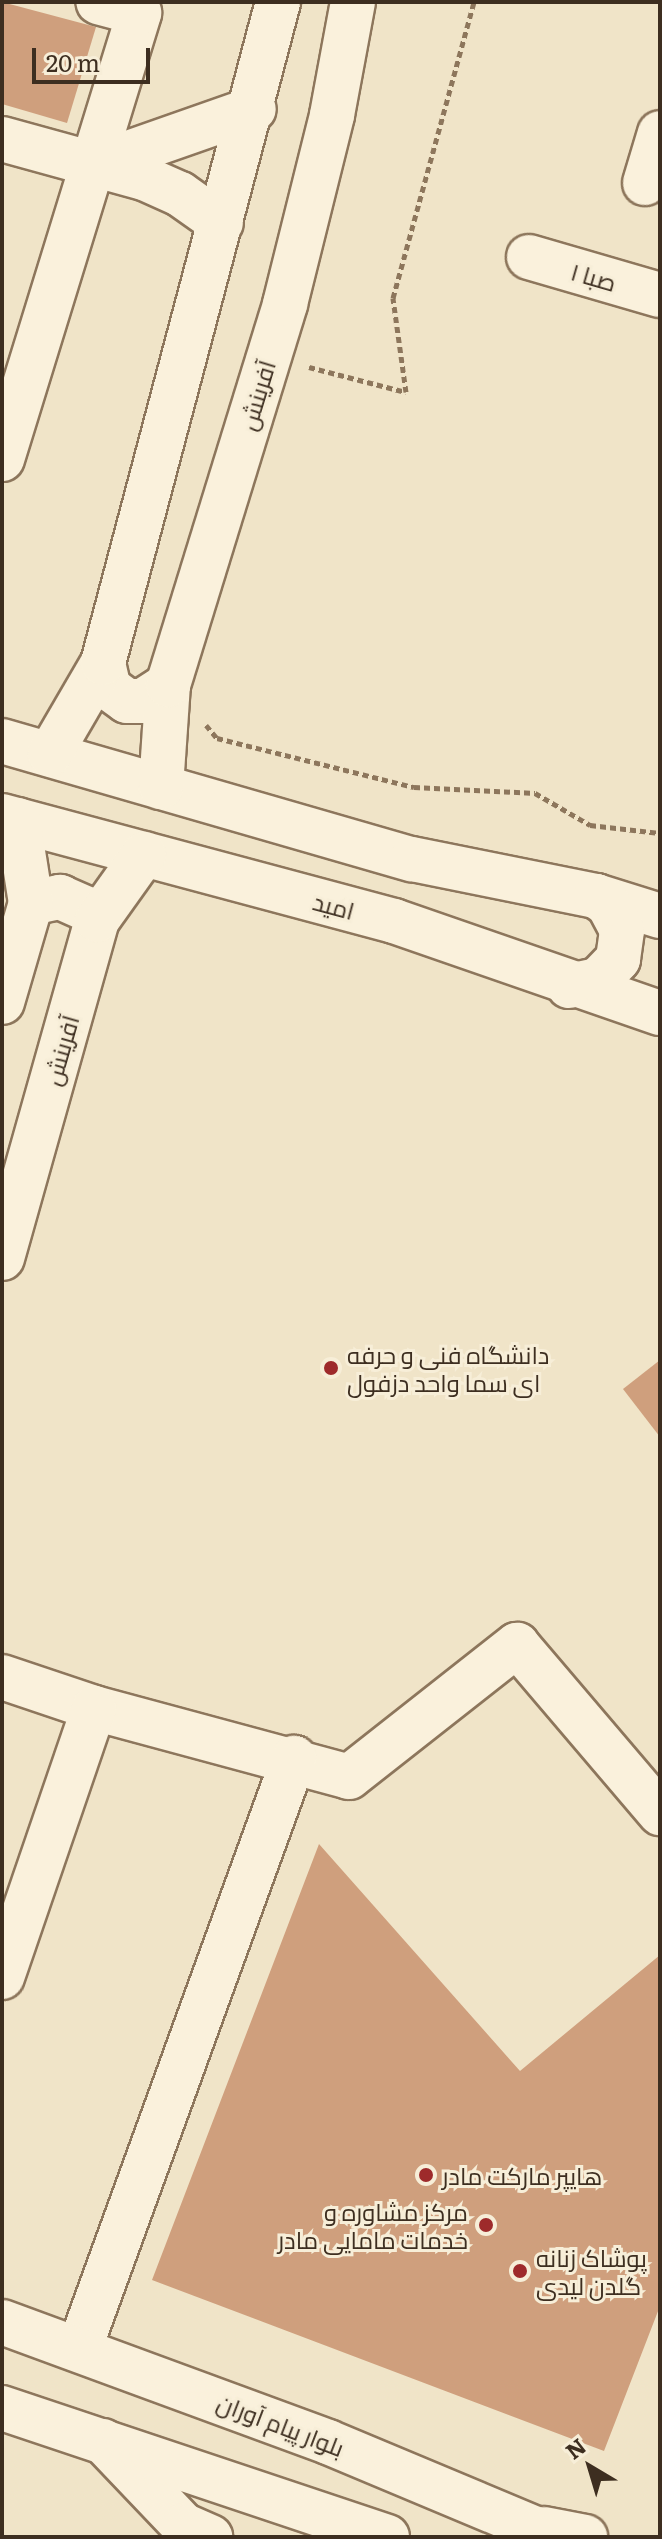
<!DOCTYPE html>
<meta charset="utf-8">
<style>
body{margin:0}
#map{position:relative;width:662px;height:2539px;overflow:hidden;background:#f0e4c8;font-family:Literata,Cairo,serif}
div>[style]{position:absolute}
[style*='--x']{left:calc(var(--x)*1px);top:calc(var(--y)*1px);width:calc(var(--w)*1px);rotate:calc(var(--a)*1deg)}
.building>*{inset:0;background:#cf9f7d}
.path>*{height:5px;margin-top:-2.5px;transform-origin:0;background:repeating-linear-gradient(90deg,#8d765c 0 6px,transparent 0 10px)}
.roads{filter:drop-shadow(2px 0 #8d765c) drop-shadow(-2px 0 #8d765c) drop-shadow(0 2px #8d765c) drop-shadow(0 -2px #8d765c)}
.street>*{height:44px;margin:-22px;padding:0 22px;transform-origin:22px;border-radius:22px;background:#faf1dc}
.secondary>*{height:44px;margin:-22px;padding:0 22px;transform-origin:22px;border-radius:22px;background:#faf1dc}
.dots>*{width:22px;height:22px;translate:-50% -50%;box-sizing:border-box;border:4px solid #f7eed8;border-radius:50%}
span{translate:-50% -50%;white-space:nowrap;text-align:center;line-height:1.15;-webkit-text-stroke:6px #f7eed8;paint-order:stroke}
.street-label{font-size:24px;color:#3d2e20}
.poi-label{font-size:24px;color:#3d2e20}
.left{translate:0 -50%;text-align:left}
.right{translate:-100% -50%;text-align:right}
.frame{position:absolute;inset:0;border:4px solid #3d2e20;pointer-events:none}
.north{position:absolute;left:550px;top:2427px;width:80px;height:80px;-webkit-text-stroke:6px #f7eed8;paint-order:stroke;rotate:322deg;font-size:22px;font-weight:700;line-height:32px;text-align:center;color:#3d2e20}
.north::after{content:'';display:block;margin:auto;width:28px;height:36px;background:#3d2e20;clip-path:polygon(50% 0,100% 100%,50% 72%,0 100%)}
.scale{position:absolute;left:32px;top:48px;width:118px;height:36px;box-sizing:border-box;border:4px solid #3d2e20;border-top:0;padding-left:10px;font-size:24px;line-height:28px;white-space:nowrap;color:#3d2e20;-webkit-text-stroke:6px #f7eed8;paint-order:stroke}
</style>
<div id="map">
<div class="building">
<i style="clip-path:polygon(2px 2px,96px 27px,67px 123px,2px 104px)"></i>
<i style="clip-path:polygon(660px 1360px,660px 1437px,623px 1389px)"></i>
<i style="clip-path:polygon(319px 1844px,520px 2071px,660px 1955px,660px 2306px,604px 2451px,152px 2280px)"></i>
</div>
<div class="path">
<i style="--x:309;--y:367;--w:100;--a:14.5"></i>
<i style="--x:406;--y:392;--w:95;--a:-97.9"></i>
<i style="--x:393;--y:298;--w:307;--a:-74.7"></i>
<i style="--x:206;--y:725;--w:17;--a:50"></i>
<i style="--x:217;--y:738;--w:203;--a:14"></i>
<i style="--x:414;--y:787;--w:121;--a:2.8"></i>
<i style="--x:535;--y:793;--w:64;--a:30.2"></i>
<i style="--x:590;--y:825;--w:70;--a:6.5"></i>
</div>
<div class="roads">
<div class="street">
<i style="--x:2;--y:139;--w:147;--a:15.4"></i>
<i style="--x:144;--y:178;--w:39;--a:24"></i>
<i style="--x:180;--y:194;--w:50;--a:35.3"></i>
<i style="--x:97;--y:164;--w:166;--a:-19.3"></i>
<i style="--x:645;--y:183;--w:52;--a:-73.3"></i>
<i style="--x:529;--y:257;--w:136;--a:16.2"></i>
<i style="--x:2;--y:459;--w:467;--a:-72.9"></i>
<i style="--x:139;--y:13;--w:42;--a:-165"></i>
<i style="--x:2;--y:1677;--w:97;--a:18.6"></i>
<i style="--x:94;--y:1708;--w:264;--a:15.1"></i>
<i style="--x:349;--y:1777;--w:214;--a:-38.2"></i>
<i style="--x:517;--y:1645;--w:221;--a:49.6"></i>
<i style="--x:2;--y:1977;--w:284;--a:-71.1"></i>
<i style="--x:80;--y:2347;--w:627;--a:-70.03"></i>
<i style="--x:103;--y:2441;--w:116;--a:46.4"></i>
<i style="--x:183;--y:2525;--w:30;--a:24"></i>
<i style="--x:544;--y:2529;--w:42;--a:11"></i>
</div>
<div class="secondary">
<i style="--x:103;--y:663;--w:26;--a:77"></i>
<i style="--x:109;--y:688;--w:22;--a:36"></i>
<i style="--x:127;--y:701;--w:16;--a:0"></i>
<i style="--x:143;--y:701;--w:30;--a:-33"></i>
<i style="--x:2;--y:741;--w:427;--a:16.1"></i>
<i style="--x:412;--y:859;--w:188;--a:11.4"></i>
<i style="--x:596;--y:896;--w:67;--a:17.4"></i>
<i style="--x:50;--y:754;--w:105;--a:-59.8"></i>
<i style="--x:103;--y:663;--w:684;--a:-75.17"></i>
<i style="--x:161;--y:787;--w:102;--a:-86.1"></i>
<i style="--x:168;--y:685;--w:399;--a:-72.9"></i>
<i style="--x:285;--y:304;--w:195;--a:-76"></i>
<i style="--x:332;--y:115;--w:115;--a:-79.5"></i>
<i style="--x:2;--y:816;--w:406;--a:15"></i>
<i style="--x:394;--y:921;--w:281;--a:19.1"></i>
<i style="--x:31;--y:903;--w:30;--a:-12"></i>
<i style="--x:60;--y:897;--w:30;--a:24"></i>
<i style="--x:87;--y:909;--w:15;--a:48"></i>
<i style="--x:569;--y:986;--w:30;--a:-12"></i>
<i style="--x:598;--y:980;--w:29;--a:-46"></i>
<i style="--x:618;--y:959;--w:29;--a:-82"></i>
<i style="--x:622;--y:930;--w:30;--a:-118"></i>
<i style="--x:608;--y:904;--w:14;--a:-146"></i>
<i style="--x:2;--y:1002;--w:103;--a:-73.7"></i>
<i style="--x:31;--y:903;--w:84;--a:-98.9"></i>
<i style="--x:2;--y:1258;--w:351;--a:-74.3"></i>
<i style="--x:97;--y:920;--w:81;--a:-54.5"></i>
<i style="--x:2;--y:2322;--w:347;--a:20.2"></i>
<i style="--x:328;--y:2442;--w:246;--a:22.7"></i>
<i style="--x:2;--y:2408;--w:406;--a:18.5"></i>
</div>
</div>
<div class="dots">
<i style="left:331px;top:1368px;background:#9e2a2b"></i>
<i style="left:426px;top:2175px;background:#9e2a2b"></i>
<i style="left:486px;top:2225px;background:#9e2a2b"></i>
<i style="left:520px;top:2271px;background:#9e2a2b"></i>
</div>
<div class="street-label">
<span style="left:594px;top:276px;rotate:16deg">صبا ۱</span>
<span style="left:256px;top:395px;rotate:-73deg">آفرینش</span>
<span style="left:334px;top:905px;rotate:15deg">امید</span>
<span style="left:60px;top:1050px;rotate:-74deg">آفرینش</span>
<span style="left:281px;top:2424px;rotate:21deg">بلوار پیام آوران</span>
</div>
<div class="poi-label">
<span class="left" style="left:347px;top:1368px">دانشگاه فنی و حرفه<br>ای سما واحد دزفول</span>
<span class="left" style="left:442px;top:2175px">هایپر مارکت مادر</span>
<span class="right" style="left:468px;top:2225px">مرکز مشاوره و<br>خدمات مامایی مادر</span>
<span class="left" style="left:536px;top:2271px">پوشاک‌ زنانه<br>گلدن لیدی</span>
</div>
<div class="frame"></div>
<div class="north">N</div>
<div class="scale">20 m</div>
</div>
